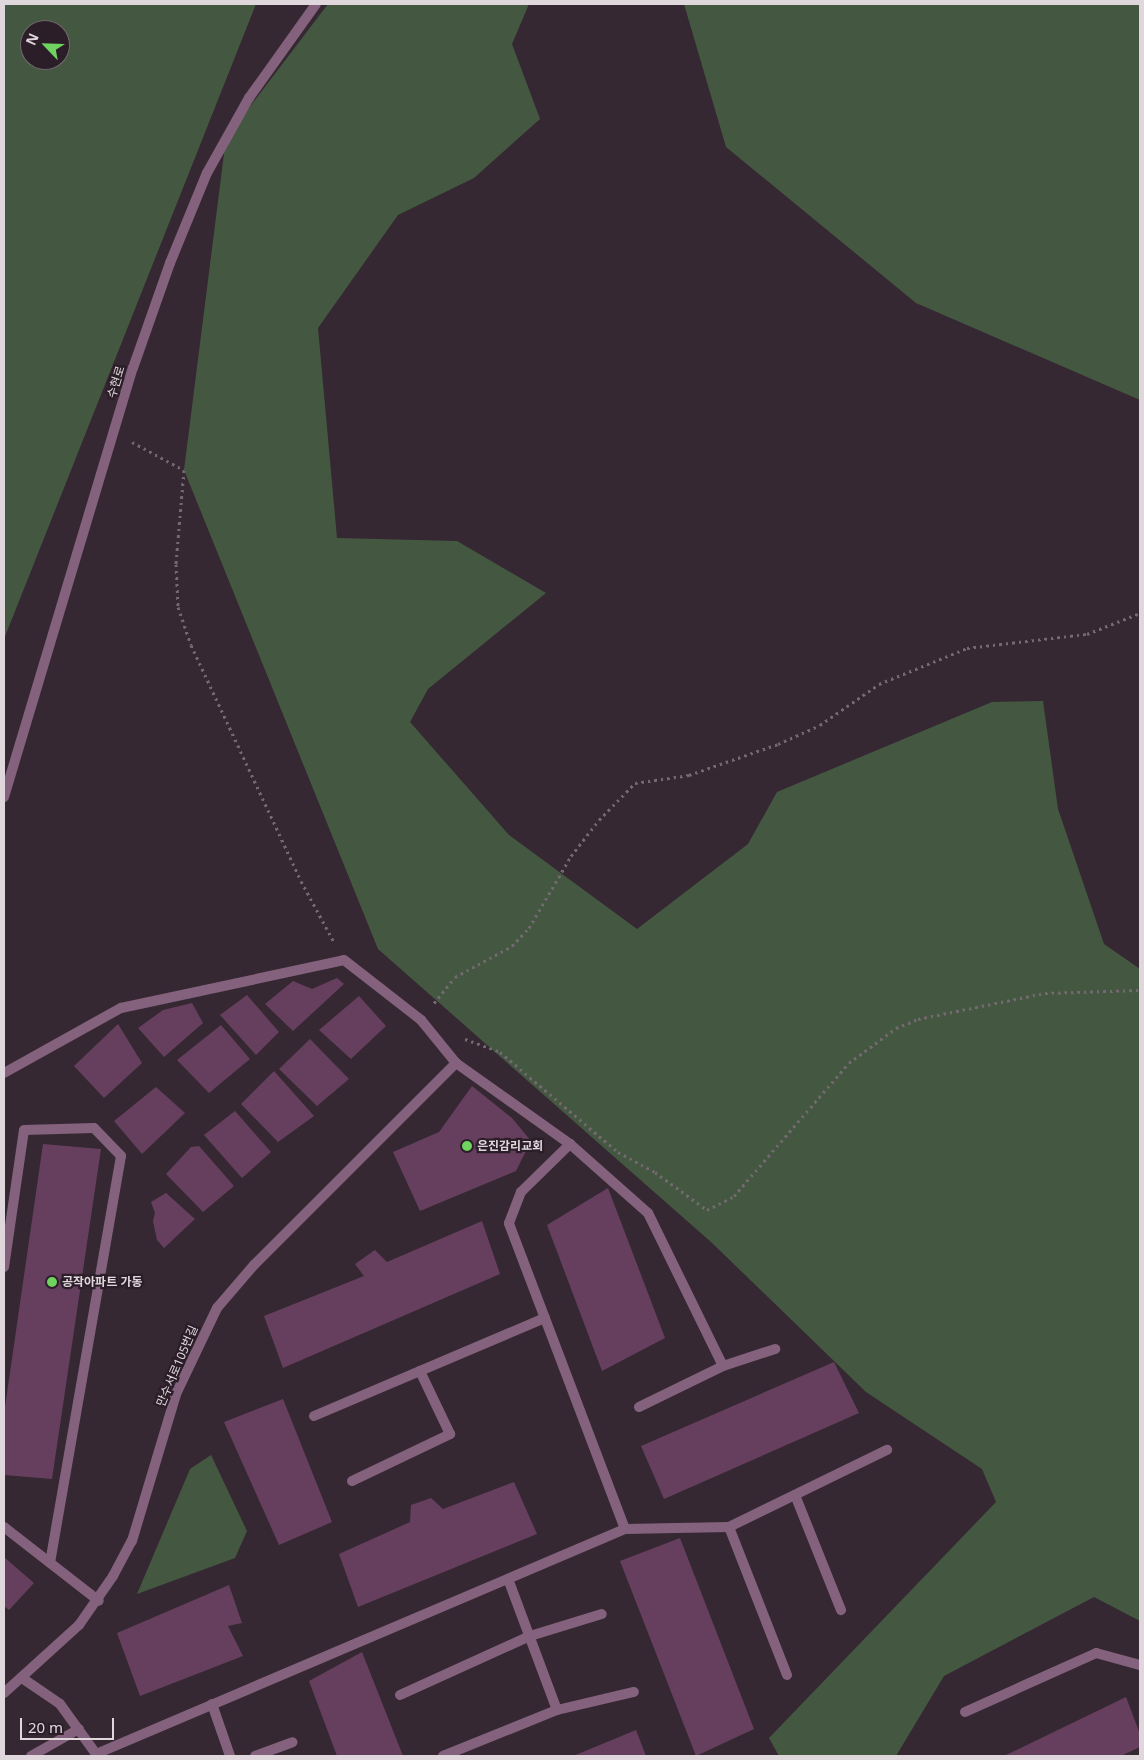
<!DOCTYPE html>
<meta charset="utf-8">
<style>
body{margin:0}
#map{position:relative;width:1144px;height:1760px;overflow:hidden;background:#352832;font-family:"Noto Sans","Noto Sans KR",sans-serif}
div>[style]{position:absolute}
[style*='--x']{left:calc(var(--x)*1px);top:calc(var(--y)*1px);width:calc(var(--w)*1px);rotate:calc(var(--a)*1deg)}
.green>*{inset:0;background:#445841}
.building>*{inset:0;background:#663f5e}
.path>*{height:3px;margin-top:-1.5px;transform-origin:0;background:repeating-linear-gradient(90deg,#746971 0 2.5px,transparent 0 6.5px)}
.service>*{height:10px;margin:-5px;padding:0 5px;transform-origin:5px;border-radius:5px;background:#84627d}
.minor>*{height:10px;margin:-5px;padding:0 5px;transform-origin:5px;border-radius:5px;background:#84627d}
.tertiary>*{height:10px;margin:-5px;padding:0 5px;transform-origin:5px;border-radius:5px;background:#84627d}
.dots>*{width:14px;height:14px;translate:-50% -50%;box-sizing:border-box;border:2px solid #2b1e28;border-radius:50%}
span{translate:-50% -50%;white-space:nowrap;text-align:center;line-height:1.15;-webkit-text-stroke:4.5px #2b1e28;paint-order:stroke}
.street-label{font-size:12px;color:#e0d7dd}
.poi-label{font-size:12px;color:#e0d7dd;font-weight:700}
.left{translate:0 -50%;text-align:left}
.frame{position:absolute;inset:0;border:5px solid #e0d7dd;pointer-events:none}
.north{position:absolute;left:20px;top:20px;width:50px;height:50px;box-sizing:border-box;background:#2b1e28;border:1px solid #736870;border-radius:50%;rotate:294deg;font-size:14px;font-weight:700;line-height:20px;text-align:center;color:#e0d7dd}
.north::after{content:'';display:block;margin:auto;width:18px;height:22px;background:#70d35f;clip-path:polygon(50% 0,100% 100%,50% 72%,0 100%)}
.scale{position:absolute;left:20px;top:1718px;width:94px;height:22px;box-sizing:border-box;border:2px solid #e0d7dd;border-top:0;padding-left:6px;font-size:15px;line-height:18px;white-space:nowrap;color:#e0d7dd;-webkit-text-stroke:4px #2b1e28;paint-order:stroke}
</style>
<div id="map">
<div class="green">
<i style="clip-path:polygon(evenodd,4px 4px,256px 4px,4px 639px,4px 4px,30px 30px,60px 30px,60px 60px,30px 60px,30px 30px)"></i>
<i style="clip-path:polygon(328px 4px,529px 4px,512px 44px,540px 119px,474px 178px,398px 215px,318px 328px,337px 538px,457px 541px,546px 593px,428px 689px,410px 722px,509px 835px,637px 929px,748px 844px,777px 792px,992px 702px,1043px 701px,1058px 809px,1104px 944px,1140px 969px,1140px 1621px,1094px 1597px,944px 1676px,896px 1756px,779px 1756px,769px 1738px,996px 1502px,982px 1469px,866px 1392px,711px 1242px,378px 949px,184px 470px,226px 138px)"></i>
<i style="clip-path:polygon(684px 4px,1140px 4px,1140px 400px,916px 303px,726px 147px)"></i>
<i style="clip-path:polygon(211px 1455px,247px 1531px,235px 1558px,137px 1594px,190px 1469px)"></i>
</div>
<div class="building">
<i style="clip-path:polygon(337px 978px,344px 984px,293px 1031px,265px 1004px,293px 981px,312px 989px)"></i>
<i style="clip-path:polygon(247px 995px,279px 1032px,256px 1055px,220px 1015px)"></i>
<i style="clip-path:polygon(359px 996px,386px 1026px,351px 1059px,319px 1030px)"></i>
<i style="clip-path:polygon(192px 1003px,203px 1023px,164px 1057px,138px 1028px,163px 1010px)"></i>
<i style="clip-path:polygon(118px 1024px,142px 1063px,104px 1098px,74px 1066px)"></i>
<i style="clip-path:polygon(221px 1025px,250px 1059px,209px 1093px,177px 1060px)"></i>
<i style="clip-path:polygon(310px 1039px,349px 1079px,317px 1106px,279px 1069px)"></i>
<i style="clip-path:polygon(274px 1071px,314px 1116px,278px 1142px,241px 1104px)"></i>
<i style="clip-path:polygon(472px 1086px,512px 1118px,531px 1141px,516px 1171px,420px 1211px,393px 1152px,439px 1132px)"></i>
<i style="clip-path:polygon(156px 1087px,185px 1113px,142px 1154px,114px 1121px)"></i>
<i style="clip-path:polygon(235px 1111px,271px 1152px,242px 1178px,204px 1135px)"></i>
<i style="clip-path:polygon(43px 1144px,101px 1149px,52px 1479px,4px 1475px,4px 1414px)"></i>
<i style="clip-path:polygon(199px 1146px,234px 1186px,203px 1212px,166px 1174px,191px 1147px)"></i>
<i style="clip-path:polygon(608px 1188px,665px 1338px,602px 1371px,547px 1225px)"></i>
<i style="clip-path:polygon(166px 1193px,195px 1219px,164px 1248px,157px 1240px,153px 1221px,155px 1213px,151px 1202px)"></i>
<i style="clip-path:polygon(482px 1221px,500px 1274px,283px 1368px,264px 1316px,364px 1276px,355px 1264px,375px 1250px,387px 1262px)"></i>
<i style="clip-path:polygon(834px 1362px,859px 1413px,664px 1499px,641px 1446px)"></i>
<i style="clip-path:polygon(283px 1399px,332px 1522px,279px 1545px,224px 1422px)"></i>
<i style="clip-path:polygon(514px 1482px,537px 1534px,358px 1607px,339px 1554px,410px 1522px,411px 1505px,431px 1498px,443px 1509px)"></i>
<i style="clip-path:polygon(680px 1538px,754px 1729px,696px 1756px,620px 1561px)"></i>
<i style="clip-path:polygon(4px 1557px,34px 1583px,9px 1610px,4px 1606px)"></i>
<i style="clip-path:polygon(229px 1585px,242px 1623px,228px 1626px,243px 1656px,140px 1696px,117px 1633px)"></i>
<i style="clip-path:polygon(362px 1652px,403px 1756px,337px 1756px,309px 1681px)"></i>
<i style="clip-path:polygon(1126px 1697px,1140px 1734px,1140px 1747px,1121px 1756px,1004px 1756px)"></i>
<i style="clip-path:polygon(636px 1730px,646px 1756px,573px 1756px)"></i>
</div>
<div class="path">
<i style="--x:132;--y:442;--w:59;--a:28.3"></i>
<i style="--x:184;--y:470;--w:94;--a:94.9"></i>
<i style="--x:176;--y:564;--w:43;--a:87.3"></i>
<i style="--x:178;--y:607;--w:40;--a:71.1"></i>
<i style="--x:191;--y:645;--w:260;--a:65"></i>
<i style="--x:301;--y:881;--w:69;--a:61.6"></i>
<i style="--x:434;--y:1003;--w:33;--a:-51"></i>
<i style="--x:455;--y:977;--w:65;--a:-28.5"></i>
<i style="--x:512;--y:946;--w:25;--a:-47"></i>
<i style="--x:529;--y:928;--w:83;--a:-59.7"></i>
<i style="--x:571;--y:856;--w:46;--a:-52.1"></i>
<i style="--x:599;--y:820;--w:52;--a:-45.8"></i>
<i style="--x:635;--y:783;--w:55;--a:-8.4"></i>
<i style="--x:689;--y:775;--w:94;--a:-19.2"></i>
<i style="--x:778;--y:744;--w:46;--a:-24.3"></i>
<i style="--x:820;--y:725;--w:72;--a:-34.8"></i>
<i style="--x:879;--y:684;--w:95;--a:-22.2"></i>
<i style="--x:967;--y:648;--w:121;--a:-6.7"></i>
<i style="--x:1087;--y:634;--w:57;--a:-21.6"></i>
<i style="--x:465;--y:1039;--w:37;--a:20"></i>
<i style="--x:500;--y:1052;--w:155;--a:40.3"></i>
<i style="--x:618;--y:1152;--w:42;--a:28.4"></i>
<i style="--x:655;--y:1172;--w:64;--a:36.2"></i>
<i style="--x:707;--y:1210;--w:30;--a:-27"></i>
<i style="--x:734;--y:1196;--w:176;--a:-49.2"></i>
<i style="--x:849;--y:1063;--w:59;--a:-36.7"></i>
<i style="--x:896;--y:1028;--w:24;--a:-22"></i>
<i style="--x:918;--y:1019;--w:130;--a:-11.6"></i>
<i style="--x:1045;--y:993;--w:95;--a:-1.8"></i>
</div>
<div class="service">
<i style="--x:4;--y:1267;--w:138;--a:-81.7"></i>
<i style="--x:24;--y:1130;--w:70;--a:-1.6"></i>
<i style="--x:94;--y:1128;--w:39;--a:46"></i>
<i style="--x:121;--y:1156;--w:413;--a:99.9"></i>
<i style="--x:639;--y:1407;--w:93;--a:-26"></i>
<i style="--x:723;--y:1366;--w:55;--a:-18.1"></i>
<i style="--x:314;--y:1416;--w:251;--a:-23"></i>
<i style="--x:352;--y:1481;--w:109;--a:-25.6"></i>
<i style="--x:450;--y:1434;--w:70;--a:-115.5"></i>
<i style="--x:795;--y:1495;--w:124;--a:68.2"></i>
<i style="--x:729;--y:1527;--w:159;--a:68.6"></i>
<i style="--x:625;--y:1529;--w:104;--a:-1.1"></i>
<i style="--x:729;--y:1527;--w:176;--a:-26"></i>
<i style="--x:400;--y:1695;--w:143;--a:-24.4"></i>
<i style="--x:530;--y:1636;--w:75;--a:-17"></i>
<i style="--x:212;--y:1704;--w:55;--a:70.9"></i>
<i style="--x:557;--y:1710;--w:79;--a:-13.2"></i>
<i style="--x:965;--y:1712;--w:144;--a:-24.2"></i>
<i style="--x:1096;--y:1653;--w:46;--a:15.3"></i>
<i style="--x:31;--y:1756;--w:55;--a:-29.4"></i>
<i style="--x:255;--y:1756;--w:40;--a:-20.2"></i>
<i style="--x:443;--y:1756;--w:123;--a:-22"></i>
<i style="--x:557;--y:1710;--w:140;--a:-110.5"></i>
</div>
<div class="minor">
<i style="--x:4;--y:1073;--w:134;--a:-29.1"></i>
<i style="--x:121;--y:1008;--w:228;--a:-12.1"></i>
<i style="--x:344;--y:960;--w:98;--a:37.9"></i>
<i style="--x:421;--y:1020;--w:55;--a:50.9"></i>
<i style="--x:456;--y:1063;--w:140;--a:35.4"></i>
<i style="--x:570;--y:1144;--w:104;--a:41.5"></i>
<i style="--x:648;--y:1213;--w:170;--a:63.9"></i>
<i style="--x:4;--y:1527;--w:120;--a:37.9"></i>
<i style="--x:22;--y:1678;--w:46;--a:34.4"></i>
<i style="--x:60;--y:1704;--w:62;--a:54.2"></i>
<i style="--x:96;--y:1754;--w:575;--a:-23.04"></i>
<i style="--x:625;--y:1529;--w:327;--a:-110.8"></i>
<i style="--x:509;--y:1223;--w:33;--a:-69"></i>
<i style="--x:521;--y:1192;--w:69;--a:-44.4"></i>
<i style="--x:4;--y:1693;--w:101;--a:-42.2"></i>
<i style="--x:79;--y:1625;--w:60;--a:-55.2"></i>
<i style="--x:113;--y:1576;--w:40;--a:-62"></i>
<i style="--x:132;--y:1541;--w:153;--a:-73.3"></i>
<i style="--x:176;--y:1394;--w:95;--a:-64.5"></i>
<i style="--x:217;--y:1308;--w:57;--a:-49.3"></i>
<i style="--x:254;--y:1265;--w:286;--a:-45"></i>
</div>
<div class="tertiary">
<i style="--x:4;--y:797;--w:448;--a:-73.3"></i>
<i style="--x:133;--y:368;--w:111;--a:-70.6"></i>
<i style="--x:170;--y:263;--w:97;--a:-67.7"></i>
<i style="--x:207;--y:173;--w:86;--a:-60.8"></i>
<i style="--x:249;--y:98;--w:115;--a:-54.5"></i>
</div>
<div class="dots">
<i style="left:467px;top:1146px;background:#70d35f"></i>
<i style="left:52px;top:1282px;background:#70d35f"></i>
</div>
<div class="street-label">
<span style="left:116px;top:382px;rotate:-73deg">수현로</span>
<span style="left:177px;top:1366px;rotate:-67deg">만수서로105번길</span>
</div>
<div class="poi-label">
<span class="left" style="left:477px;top:1146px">은진감리교회</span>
<span class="left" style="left:62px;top:1282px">공작아파트 가동</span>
</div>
<div class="frame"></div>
<div class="north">N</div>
<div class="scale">20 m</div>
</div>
